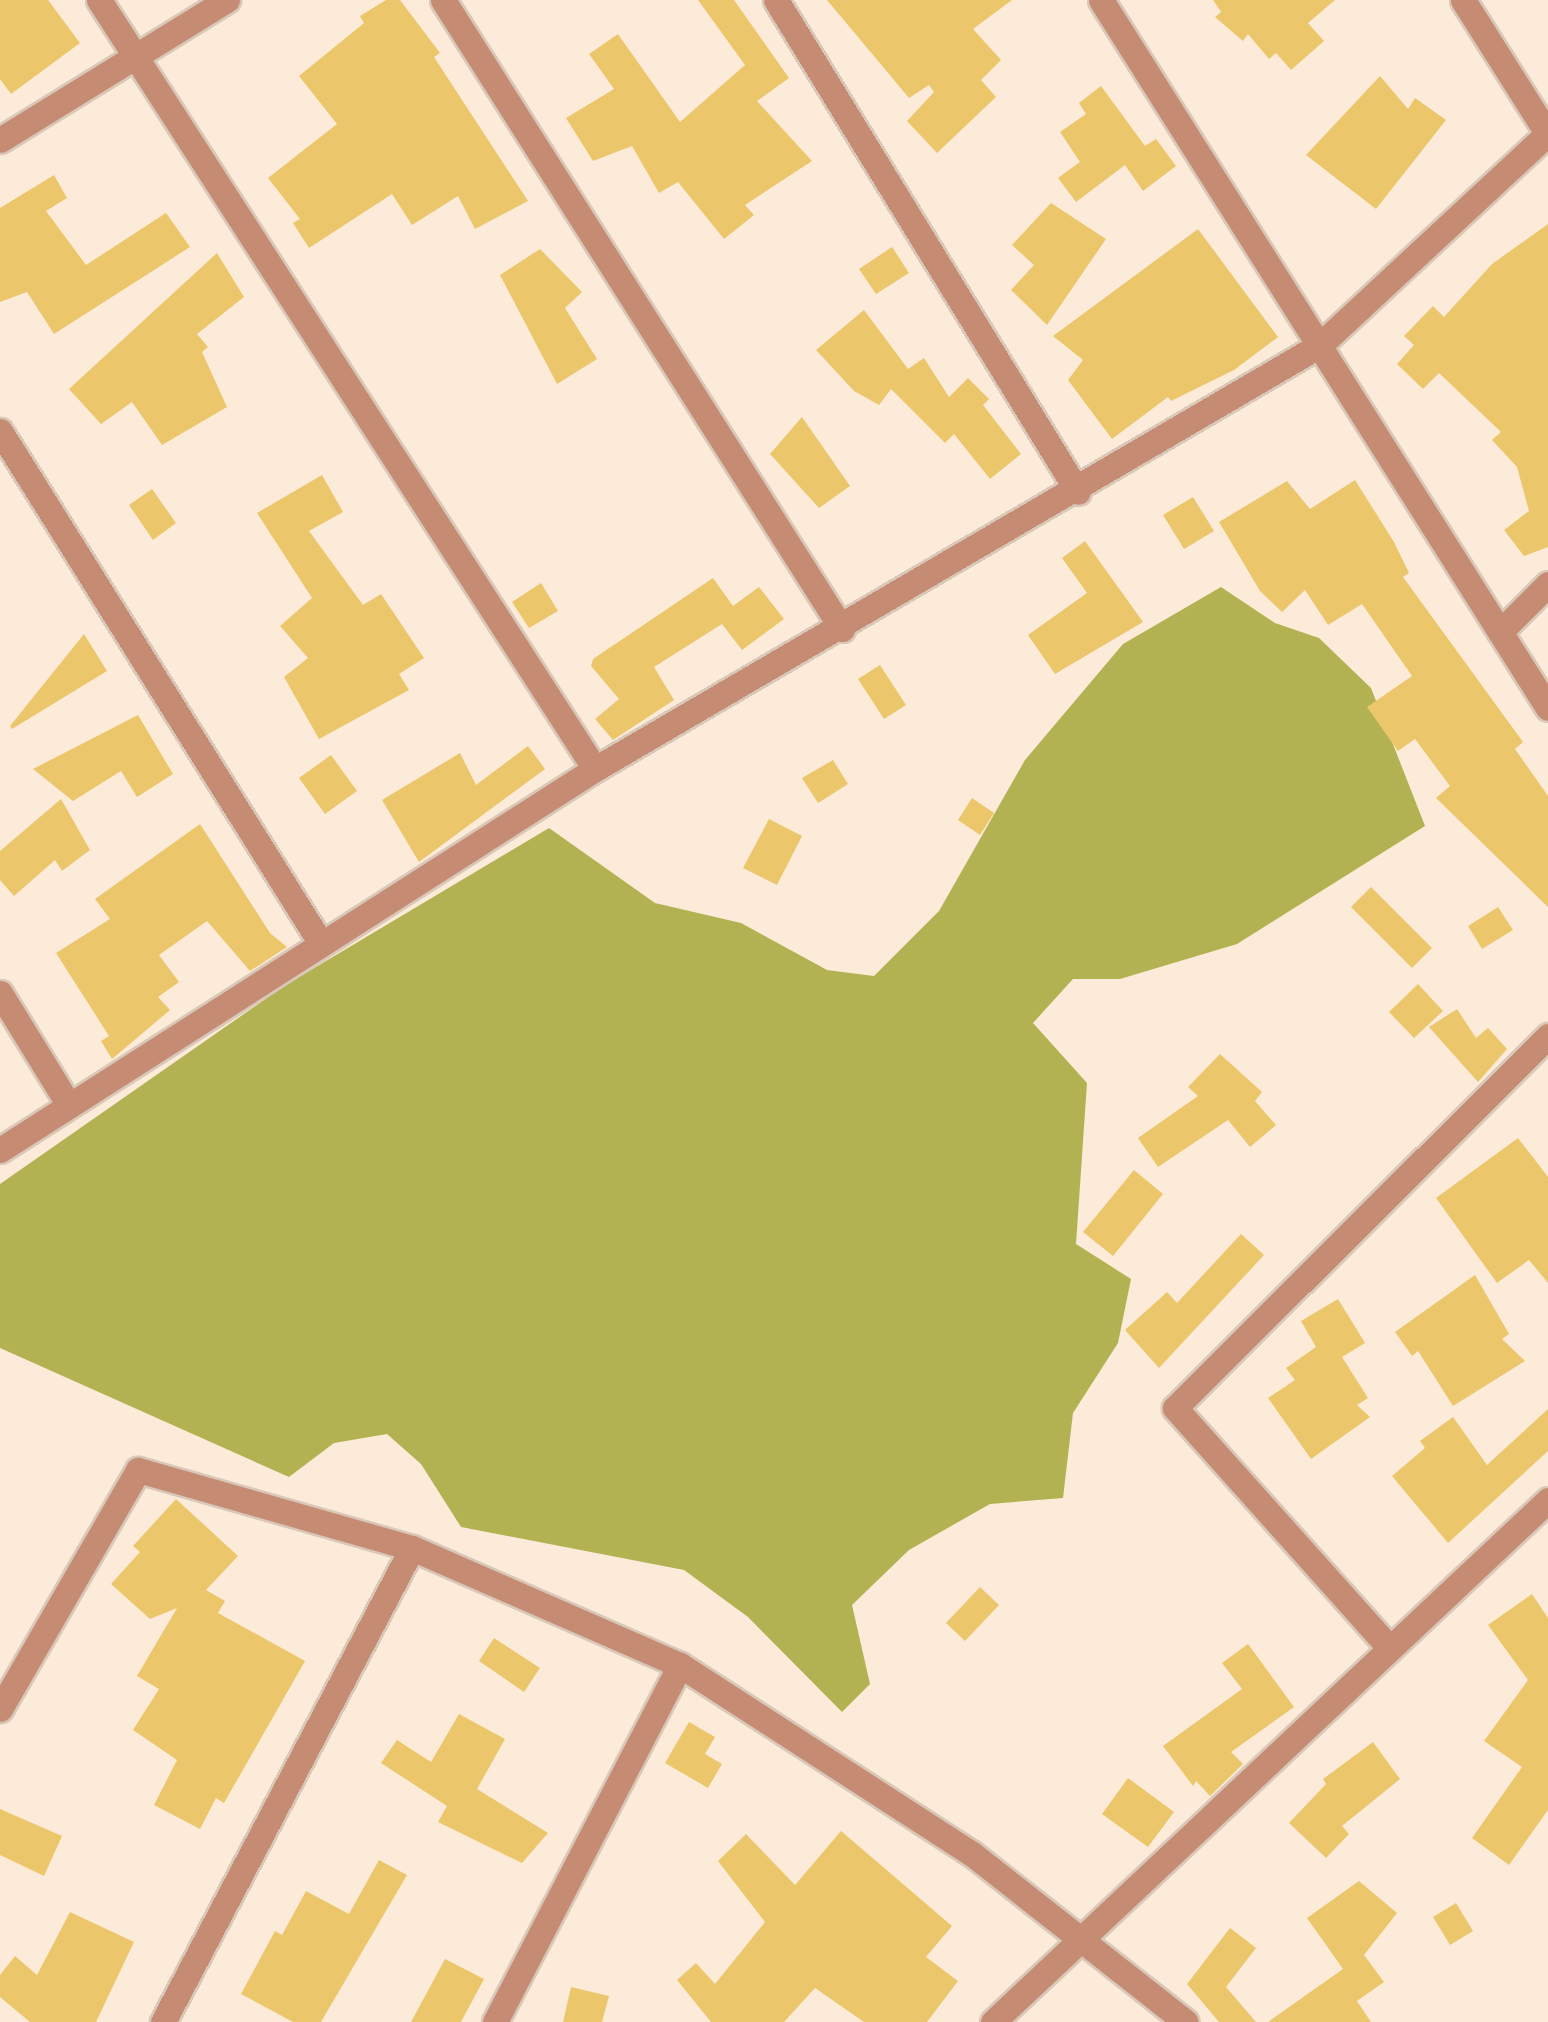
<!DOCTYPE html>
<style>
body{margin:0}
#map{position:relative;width:1548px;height:2022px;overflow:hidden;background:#fdebd9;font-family:Manrope,sans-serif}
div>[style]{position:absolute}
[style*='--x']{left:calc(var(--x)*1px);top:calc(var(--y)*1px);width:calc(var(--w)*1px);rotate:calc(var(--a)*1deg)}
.water>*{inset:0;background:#b2b253}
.building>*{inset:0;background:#ecc66b}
.roads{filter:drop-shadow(2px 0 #d9c8b8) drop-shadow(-2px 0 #d9c8b8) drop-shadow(0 2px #d9c8b8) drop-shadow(0 -2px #d9c8b8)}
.minor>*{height:25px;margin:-12.5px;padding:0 12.5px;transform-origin:12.5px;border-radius:12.5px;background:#c68b73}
span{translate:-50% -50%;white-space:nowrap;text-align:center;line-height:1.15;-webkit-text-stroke:8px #fbfbfb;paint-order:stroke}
</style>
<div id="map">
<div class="water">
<i style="clip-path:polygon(1221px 587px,1275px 623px,1319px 638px,1371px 688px,1425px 826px,1237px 944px,1120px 979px,1073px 979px,1033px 1023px,1087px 1083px,1076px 1244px,1131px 1279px,1118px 1343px,1073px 1413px,1063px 1498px,990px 1504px,909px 1550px,852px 1605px,870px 1684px,842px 1712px,748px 1617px,684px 1570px,461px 1527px,421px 1464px,387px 1434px,334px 1443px,289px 1477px,0 1348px,0 1184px,284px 986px,549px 828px,655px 903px,741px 923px,827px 970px,874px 976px,939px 911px,1025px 760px,1123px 644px)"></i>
</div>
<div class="building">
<i style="clip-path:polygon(0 0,48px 0,80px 43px,11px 94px,0 79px)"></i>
<i style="clip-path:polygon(386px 0,400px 0,440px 53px,434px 57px,528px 201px,475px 229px,458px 196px,412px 225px,392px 194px,309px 248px,293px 223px,300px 219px,268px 178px,337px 124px,299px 76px,364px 23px,360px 16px)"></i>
<i style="clip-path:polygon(698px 0,734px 0,789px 78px,757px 101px,812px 161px,745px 205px,754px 215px,724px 239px,678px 182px,659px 193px,632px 146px,593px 161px,566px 118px,614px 89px,589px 54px,618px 34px,680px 122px,745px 65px)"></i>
<i style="clip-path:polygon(827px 0,1012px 0,973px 29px,1001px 60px,981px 80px,996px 97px,937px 153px,907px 121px,934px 92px,929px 85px,909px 98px)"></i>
<i style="clip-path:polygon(1213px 0,1335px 0,1308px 23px,1324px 41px,1291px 70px,1276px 53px,1269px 59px,1248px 34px,1243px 41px,1215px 17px,1221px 12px)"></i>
<i style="clip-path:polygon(1380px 76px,1408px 109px,1415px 98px,1446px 120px,1376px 209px,1306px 155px)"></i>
<i style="clip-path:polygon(1101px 86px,1145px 146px,1156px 139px,1176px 166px,1143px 191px,1125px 165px,1076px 202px,1058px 178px,1080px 162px,1060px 132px,1086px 114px,1079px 103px)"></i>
<i style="clip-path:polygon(54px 175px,67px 198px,46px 211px,86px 265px,166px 213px,190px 247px,54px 334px,27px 292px,0 302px,0 208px)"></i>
<i style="clip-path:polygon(1051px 203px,1106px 239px,1047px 325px,1011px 290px,1034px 265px,1012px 245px)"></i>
<i style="clip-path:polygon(1548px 224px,1548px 547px,1524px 556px,1504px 530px,1529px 511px,1517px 467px,1492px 440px,1501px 432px,1439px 373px,1423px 389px,1397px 364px,1414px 345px,1404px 336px,1433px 306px,1444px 317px,1492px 264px)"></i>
<i style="clip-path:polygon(1198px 229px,1278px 337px,1234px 370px,1171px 401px,1168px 397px,1112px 439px,1068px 380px,1083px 360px,1053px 336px)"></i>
<i style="clip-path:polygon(892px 247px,909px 273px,876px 294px,859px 269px)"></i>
<i style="clip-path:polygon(540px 249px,582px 292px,565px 308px,597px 359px,557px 384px,500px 275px)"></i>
<i style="clip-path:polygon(217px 253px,244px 297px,197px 334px,208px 347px,202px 352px,227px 407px,162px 445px,132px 402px,101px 424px,69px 389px)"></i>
<i style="clip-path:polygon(864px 310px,908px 369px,924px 358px,949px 397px,968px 378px,989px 399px,983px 405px,1021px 454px,990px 479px,954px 434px,945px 443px,891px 389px,879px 405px,854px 391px,816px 350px)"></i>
<i style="clip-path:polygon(802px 417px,850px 486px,819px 508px,770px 454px)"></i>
<i style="clip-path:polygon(322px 475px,343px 512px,309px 531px,363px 605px,381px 594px,424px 658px,399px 674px,409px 690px,319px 739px,284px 677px,308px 658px,280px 626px,312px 598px,257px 513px)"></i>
<i style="clip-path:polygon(1355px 480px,1394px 542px,1409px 573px,1403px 577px,1523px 742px,1515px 749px,1548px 796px,1548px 907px,1436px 798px,1450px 786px,1415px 739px,1398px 751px,1367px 707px,1412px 676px,1362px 604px,1328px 625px,1305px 590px,1282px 612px,1260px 591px,1219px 522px,1287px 481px,1310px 509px)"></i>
<i style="clip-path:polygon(152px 489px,176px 523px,153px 540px,129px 505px)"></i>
<i style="clip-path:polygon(1193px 497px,1214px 531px,1184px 549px,1163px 515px)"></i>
<i style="clip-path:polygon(1085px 541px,1143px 622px,1055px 674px,1028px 635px,1087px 593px,1062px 558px)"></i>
<i style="clip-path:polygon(713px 578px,733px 606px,759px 587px,784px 619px,742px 650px,722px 624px,654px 667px,674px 700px,613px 740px,595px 719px,619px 699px,591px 666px,593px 659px)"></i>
<i style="clip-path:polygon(541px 583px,558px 611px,529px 628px,512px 602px)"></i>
<i style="clip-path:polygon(84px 634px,107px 671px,12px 729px,10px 726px)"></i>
<i style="clip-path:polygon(880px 665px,906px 705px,884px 719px,858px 679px)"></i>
<i style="clip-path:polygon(138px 715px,173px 774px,137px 797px,121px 771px,73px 801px,33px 769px)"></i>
<i style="clip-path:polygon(528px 746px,545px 769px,419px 862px,382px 800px,460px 753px,476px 785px)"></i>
<i style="clip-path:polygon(331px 755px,357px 791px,325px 814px,299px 778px)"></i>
<i style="clip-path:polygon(833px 760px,848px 784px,818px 803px,802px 778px)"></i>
<i style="clip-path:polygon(972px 798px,994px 813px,980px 835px,958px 820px)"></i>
<i style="clip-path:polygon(61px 799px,90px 850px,62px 871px,55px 860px,14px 896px,0 880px,0 851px)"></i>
<i style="clip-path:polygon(769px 819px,802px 836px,777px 885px,743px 868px)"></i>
<i style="clip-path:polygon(200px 824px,270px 933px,287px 947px,250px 971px,207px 921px,159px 955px,179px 982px,158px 997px,170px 1010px,112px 1059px,101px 1041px,109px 1036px,56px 953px,110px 919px,95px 899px)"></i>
<i style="clip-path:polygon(1371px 887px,1432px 948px,1412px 968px,1351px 907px)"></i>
<i style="clip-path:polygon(1498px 907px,1513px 930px,1482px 949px,1468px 926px)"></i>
<i style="clip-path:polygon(1418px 984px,1443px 1011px,1414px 1038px,1389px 1012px)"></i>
<i style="clip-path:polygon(1457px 1009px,1476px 1038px,1488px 1028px,1507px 1049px,1478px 1082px,1429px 1027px)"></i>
<i style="clip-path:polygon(1220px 1054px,1262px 1092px,1255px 1101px,1276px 1125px,1250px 1147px,1228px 1120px,1158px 1167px,1138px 1138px,1198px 1096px,1188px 1087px)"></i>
<i style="clip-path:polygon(1518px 1138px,1548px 1177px,1548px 1283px,1529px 1260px,1497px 1283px,1436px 1198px)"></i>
<i style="clip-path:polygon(1134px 1170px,1163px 1194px,1113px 1256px,1083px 1232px)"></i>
<i style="clip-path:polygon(1241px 1234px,1264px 1255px,1159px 1368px,1125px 1330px,1167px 1292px,1177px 1303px)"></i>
<i style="clip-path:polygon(1475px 1275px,1509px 1334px,1502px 1339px,1525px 1361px,1453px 1406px,1418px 1351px,1412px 1356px,1395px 1332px)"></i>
<i style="clip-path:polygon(1338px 1299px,1365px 1343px,1342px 1357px,1368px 1398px,1357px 1405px,1370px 1417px,1311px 1459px,1268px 1398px,1295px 1380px,1286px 1368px,1316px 1347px,1301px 1321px)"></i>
<i style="clip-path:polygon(1548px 1409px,1548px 1451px,1448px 1543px,1392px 1476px,1425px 1448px,1420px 1441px,1453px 1417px,1487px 1465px)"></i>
<i style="clip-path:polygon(176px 1499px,238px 1556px,206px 1590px,225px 1601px,218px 1613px,305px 1661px,224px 1803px,216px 1798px,200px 1829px,154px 1805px,177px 1760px,133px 1730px,159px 1689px,137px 1676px,177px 1608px,150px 1619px,111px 1584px,140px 1552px,133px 1546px)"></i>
<i style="clip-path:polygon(980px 1587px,999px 1605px,965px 1641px,946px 1623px)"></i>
<i style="clip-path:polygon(1532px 1594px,1548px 1618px,1548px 1810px,1509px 1865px,1472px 1838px,1522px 1767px,1484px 1741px,1528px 1680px,1488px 1625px)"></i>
<i style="clip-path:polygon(494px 1638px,540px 1668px,524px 1692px,479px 1661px)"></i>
<i style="clip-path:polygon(1248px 1644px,1294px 1707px,1231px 1752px,1243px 1764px,1210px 1796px,1196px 1781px,1193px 1786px,1163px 1746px,1242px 1689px,1222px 1663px)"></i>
<i style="clip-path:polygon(459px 1714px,505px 1739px,477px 1789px,548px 1833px,522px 1863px,438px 1822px,447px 1806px,381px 1763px,397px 1740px,431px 1762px)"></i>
<i style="clip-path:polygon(689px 1722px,715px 1737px,705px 1754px,722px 1764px,708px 1788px,665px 1763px)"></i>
<i style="clip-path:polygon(1373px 1742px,1400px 1779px,1342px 1826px,1349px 1834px,1326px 1858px,1289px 1823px,1326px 1784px,1323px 1779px)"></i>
<i style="clip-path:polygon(1128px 1778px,1174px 1812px,1148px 1847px,1102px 1814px)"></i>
<i style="clip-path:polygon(0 1809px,62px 1836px,44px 1876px,0 1855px)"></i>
<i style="clip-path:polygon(841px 1831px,952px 1926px,926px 1957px,958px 1981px,927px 2022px,864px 2022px,815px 1988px,784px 2022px,711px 2022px,677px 1980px,696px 1963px,715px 1984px,765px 1922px,718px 1861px,746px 1834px,795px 1885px)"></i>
<i style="clip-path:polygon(379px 1860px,407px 1875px,321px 2022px,293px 2022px,241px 1994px,275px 1931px,282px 1935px,306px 1891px,349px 1914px)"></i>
<i style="clip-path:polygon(1359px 1881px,1397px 1913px,1364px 1955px,1384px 1982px,1357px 2001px,1371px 2022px,1268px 2022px,1343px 1969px,1307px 1918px)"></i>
<i style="clip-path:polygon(1456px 1903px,1473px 1931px,1450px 1945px,1433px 1917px)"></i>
<i style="clip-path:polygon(70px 1912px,134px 1942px,96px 2022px,30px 2022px,0 1997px,0 1975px,15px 1956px,37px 1975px)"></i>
<i style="clip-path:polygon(1230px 1928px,1256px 1948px,1226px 1987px,1256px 2022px,1219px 2022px,1187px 1984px)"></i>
<i style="clip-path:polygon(445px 1959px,484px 1979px,461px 2022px,411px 2022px)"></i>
<i style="clip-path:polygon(571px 1987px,609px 1996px,602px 2022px,563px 2022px)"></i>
</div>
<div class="roads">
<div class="minor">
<i style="--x:99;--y:0;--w:915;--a:57.18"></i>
<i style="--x:443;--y:0;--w:745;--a:57.61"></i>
<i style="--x:776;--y:0;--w:577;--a:58.46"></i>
<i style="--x:1101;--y:0;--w:837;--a:57.73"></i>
<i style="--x:1463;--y:0;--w:157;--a:57.7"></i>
<i style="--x:0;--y:140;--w:267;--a:-31.7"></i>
<i style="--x:0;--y:431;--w:603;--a:57.94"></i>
<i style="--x:1500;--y:632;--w:68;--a:-45"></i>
<i style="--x:0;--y:993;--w:132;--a:58.4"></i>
<i style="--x:0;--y:1150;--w:707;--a:-32.63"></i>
<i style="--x:595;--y:769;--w:840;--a:-30.32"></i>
<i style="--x:1320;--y:345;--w:311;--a:-42.9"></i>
<i style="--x:1387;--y:1645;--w:318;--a:-131.8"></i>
<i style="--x:1175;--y:1408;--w:527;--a:-44.92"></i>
<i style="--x:0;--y:1709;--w:276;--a:-60"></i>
<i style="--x:138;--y:1470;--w:285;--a:15.9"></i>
<i style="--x:412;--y:1548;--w:292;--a:23.6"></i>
<i style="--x:680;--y:1665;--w:346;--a:32.9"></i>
<i style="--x:971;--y:1853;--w:273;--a:38.2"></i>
<i style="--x:163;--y:2022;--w:535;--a:-62.29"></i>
<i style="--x:495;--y:2022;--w:402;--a:-62.6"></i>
<i style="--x:993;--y:2022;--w:762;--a:-43.24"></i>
</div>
</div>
</div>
